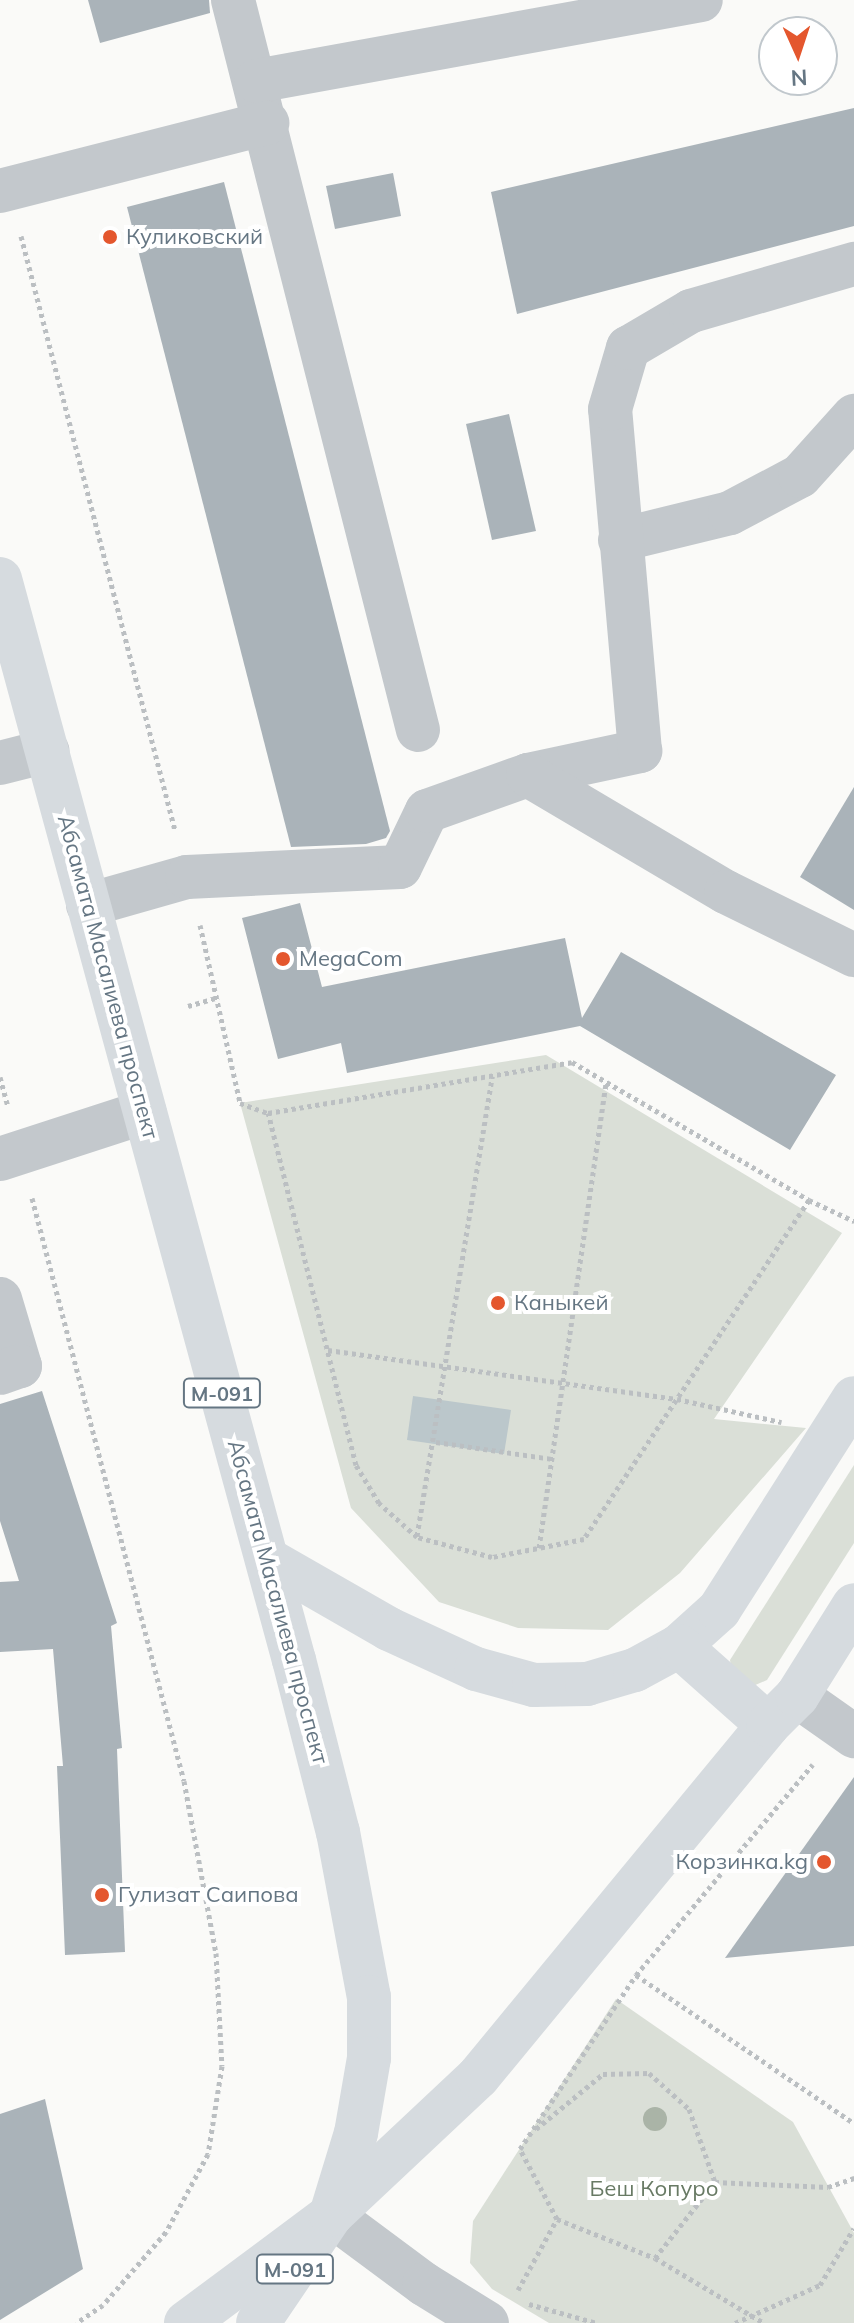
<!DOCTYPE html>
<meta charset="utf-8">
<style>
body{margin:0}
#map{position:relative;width:854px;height:2323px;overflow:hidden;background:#fafaf8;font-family:Mulish,sans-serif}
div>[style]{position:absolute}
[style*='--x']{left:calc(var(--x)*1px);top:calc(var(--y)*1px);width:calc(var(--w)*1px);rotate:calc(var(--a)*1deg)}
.green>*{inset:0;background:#dadfd7}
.water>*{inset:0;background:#bbc7cb}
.building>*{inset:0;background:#aab3b9}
.path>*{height:5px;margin-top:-2.5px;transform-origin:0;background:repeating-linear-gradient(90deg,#bbbfc2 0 4px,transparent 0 8px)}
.minor>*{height:44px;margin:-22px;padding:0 22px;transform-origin:22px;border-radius:22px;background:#c3c8cc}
.major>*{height:44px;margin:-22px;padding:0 22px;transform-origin:22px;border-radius:22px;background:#d6dbdf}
.trees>*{width:24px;height:24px;margin:-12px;border-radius:50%;background:#aab4a7}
.dots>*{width:22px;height:22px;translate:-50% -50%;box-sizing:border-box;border:4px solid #fff;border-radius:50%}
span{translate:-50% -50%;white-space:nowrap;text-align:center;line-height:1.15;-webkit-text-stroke:8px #fff;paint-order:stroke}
.shield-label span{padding:2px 6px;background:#fff;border:2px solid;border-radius:6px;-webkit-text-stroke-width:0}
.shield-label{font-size:20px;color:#657683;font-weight:700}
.poi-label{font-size:22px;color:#657683}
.left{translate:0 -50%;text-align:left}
.right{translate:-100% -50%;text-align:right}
.street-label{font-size:22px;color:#657683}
.park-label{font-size:22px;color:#687a64}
.north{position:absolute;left:758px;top:16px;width:80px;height:80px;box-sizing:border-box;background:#fff;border:2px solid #c1c8cd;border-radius:50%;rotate:177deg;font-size:22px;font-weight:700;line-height:32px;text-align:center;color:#657683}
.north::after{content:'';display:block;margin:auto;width:28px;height:36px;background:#e4572e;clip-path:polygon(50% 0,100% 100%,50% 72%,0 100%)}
</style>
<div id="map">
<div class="green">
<i style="clip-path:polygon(546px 1055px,842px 1233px,714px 1419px,806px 1428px,680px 1573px,608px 1630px,518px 1628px,439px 1602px,351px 1508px,240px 1103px)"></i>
<i style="clip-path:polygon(854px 1465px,854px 1543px,767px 1680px,753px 1686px,732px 1672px,730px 1660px)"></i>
<i style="clip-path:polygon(616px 1999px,793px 2122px,854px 2233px,854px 2323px,549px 2323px,492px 2289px,470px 2263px,473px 2221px)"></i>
</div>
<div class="water">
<i style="clip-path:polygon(413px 1396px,511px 1410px,504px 1454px,407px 1440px)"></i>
</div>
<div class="building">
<i style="clip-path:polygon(88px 0,209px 0,210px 13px,100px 43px)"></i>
<i style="clip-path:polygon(854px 108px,854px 226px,517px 314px,491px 192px)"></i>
<i style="clip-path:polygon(393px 173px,401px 216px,335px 229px,326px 186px)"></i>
<i style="clip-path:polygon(224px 182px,390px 831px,386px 838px,366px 844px,291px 847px,127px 207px)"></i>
<i style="clip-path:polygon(509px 414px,536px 531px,492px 540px,466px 424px)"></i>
<i style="clip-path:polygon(854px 787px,854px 910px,800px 877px)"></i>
<i style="clip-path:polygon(300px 903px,322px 987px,565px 938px,582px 1018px,621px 952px,836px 1075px,790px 1150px,580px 1026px,347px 1073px,341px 1043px,278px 1059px,242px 918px)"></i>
<i style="clip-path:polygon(42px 1391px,117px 1623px,111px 1626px,122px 1748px,117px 1749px,125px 1952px,65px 1955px,57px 1766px,63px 1766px,53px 1649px,0 1652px,0 1582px,19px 1581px,0 1521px,0 1404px)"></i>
<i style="clip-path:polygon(854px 1777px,854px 1946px,725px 1958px)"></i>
<i style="clip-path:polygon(45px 2099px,83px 2269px,0 2320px,0 2114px)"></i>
</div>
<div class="path">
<i style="--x:21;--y:236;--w:614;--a:75.47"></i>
<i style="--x:200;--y:925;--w:182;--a:77.3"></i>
<i style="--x:240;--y:1103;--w:30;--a:20"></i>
<i style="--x:268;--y:1113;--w:308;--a:-9.5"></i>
<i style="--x:572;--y:1062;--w:274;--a:30.2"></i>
<i style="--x:809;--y:1200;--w:407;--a:123.6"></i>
<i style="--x:584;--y:1539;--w:94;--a:168.9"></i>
<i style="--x:492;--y:1557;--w:78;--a:-165.1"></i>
<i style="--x:417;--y:1537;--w:51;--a:-138.2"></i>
<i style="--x:379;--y:1503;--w:44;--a:-121.2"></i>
<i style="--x:356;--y:1465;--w:363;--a:-104"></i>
<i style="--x:188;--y:1006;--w:32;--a:-16"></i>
<i style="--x:0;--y:1077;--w:31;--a:75"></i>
<i style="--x:32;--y:1198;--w:602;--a:75.39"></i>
<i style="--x:184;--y:1781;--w:175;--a:79.5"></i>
<i style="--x:216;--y:1953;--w:113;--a:87"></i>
<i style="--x:222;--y:2066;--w:89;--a:99"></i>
<i style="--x:208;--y:2154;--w:89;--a:118.3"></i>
<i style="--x:166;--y:2232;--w:96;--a:130.8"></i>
<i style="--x:103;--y:2305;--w:32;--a:146"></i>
<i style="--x:809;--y:1200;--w:50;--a:25"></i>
<i style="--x:328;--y:1350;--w:352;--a:8"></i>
<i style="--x:677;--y:1399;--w:107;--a:12.5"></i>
<i style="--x:436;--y:1442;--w:117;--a:8.3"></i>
<i style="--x:417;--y:1536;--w:466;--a:-80.7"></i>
<i style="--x:539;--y:1548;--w:472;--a:-81.8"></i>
<i style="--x:636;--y:1975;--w:263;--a:34.2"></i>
<i style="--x:536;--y:2129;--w:87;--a:-39.4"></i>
<i style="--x:603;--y:2074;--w:46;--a:-1.2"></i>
<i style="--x:649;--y:2073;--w:54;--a:42"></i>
<i style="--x:689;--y:2109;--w:77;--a:70.4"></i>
<i style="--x:557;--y:2219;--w:79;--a:-117.9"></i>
<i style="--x:520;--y:2149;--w:209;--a:-56.3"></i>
<i style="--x:636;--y:1975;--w:275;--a:-50"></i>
<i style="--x:655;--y:2258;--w:127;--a:30.8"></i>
<i style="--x:518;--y:2290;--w:81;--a:-61.2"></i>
<i style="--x:557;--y:2219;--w:105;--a:21.7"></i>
<i style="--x:655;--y:2258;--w:97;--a:-51.7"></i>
<i style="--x:715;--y:2182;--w:113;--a:2.5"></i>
<i style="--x:828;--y:2187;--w:28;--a:-19"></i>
<i style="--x:529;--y:2304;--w:71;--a:15.6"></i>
<i style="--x:735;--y:2323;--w:93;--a:-24.1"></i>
<i style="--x:820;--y:2285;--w:66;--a:-59.2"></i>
</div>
<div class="minor">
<i style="--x:233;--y:0;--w:753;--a:75.78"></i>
<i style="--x:256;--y:81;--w:452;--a:-10.3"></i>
<i style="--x:0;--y:191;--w:276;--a:-14.3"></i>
<i style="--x:620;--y:540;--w:113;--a:-13.8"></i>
<i style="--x:730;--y:513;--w:79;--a:-27.9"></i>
<i style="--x:800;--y:476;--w:81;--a:-48"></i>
<i style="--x:0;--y:763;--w:49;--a:-14.3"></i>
<i style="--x:528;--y:775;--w:115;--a:-12.1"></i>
<i style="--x:640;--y:751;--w:343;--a:-95"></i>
<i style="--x:610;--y:409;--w:64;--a:-73.6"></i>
<i style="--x:628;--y:348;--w:73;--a:-30.4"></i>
<i style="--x:691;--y:311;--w:170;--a:-16.1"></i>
<i style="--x:88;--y:905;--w:103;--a:-15.8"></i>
<i style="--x:187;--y:877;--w:213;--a:-2.7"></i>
<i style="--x:400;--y:867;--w:62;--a:-64.3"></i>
<i style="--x:427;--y:811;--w:107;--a:-19.6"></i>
<i style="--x:528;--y:775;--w:230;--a:30.6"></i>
<i style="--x:726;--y:892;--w:143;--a:26.2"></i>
<i style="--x:0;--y:1159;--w:152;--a:-18"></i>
<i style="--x:0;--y:1299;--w:70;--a:73.4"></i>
<i style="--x:20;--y:1366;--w:21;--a:161"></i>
<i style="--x:797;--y:1696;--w:70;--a:35.1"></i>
<i style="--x:331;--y:2215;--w:116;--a:36.6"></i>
<i style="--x:424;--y:2284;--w:74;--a:31.8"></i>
</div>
<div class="major">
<i style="--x:0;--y:579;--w:1120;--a:74.79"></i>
<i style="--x:294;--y:1660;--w:178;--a:75.7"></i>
<i style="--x:338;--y:1832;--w:168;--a:79.4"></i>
<i style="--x:369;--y:1997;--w:61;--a:90"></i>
<i style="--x:369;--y:2058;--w:76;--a:99.8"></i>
<i style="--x:356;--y:2133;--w:86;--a:107"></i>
<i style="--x:331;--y:2215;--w:130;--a:124.1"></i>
<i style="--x:267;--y:1559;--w:141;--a:29.8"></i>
<i style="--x:389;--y:1629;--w:96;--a:24.7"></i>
<i style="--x:476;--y:1669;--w:60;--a:15.4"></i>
<i style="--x:534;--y:1685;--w:53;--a:-1.1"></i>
<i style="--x:587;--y:1684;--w:50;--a:-16.3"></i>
<i style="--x:635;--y:1670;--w:50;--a:-28.6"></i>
<i style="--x:679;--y:1646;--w:54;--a:-42"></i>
<i style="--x:719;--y:1610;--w:251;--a:-57.5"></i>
<i style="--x:679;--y:1646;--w:119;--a:41.6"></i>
<i style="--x:186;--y:2323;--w:181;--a:-36.7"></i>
<i style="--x:331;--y:2215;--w:202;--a:-43.2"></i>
<i style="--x:478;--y:2077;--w:456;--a:-50.5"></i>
<i style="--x:768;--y:1725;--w:41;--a:-45"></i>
<i style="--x:797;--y:1696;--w:107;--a:-57.9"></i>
</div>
<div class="trees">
<i style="left:655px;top:2119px"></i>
</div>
<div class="dots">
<i style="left:110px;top:237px;background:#e4572e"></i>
<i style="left:283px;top:959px;background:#e4572e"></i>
<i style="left:498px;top:1303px;background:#e4572e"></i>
<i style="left:824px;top:1862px;background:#e4572e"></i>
<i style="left:102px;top:1895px;background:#e4572e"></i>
</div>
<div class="shield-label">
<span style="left:222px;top:1393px">М-091</span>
<span style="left:295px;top:2269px">М-091</span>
</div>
<div class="poi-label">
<span class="left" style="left:126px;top:237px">Куликовский</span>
<span class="left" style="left:299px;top:959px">MegaCom</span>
<span class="left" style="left:514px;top:1303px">Каныкей</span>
<span class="right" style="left:808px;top:1862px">Корзинка.kg</span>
<span class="left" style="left:118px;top:1895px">Гулизат Саипова</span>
</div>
<div class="street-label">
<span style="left:108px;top:977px;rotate:75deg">Абсамата Масалиева проспект</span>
<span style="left:278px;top:1602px;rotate:75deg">Абсамата Масалиева проспект</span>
</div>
<div class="park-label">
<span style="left:654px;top:2189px">Беш Копуро</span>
</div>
<div class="north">N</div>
</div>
